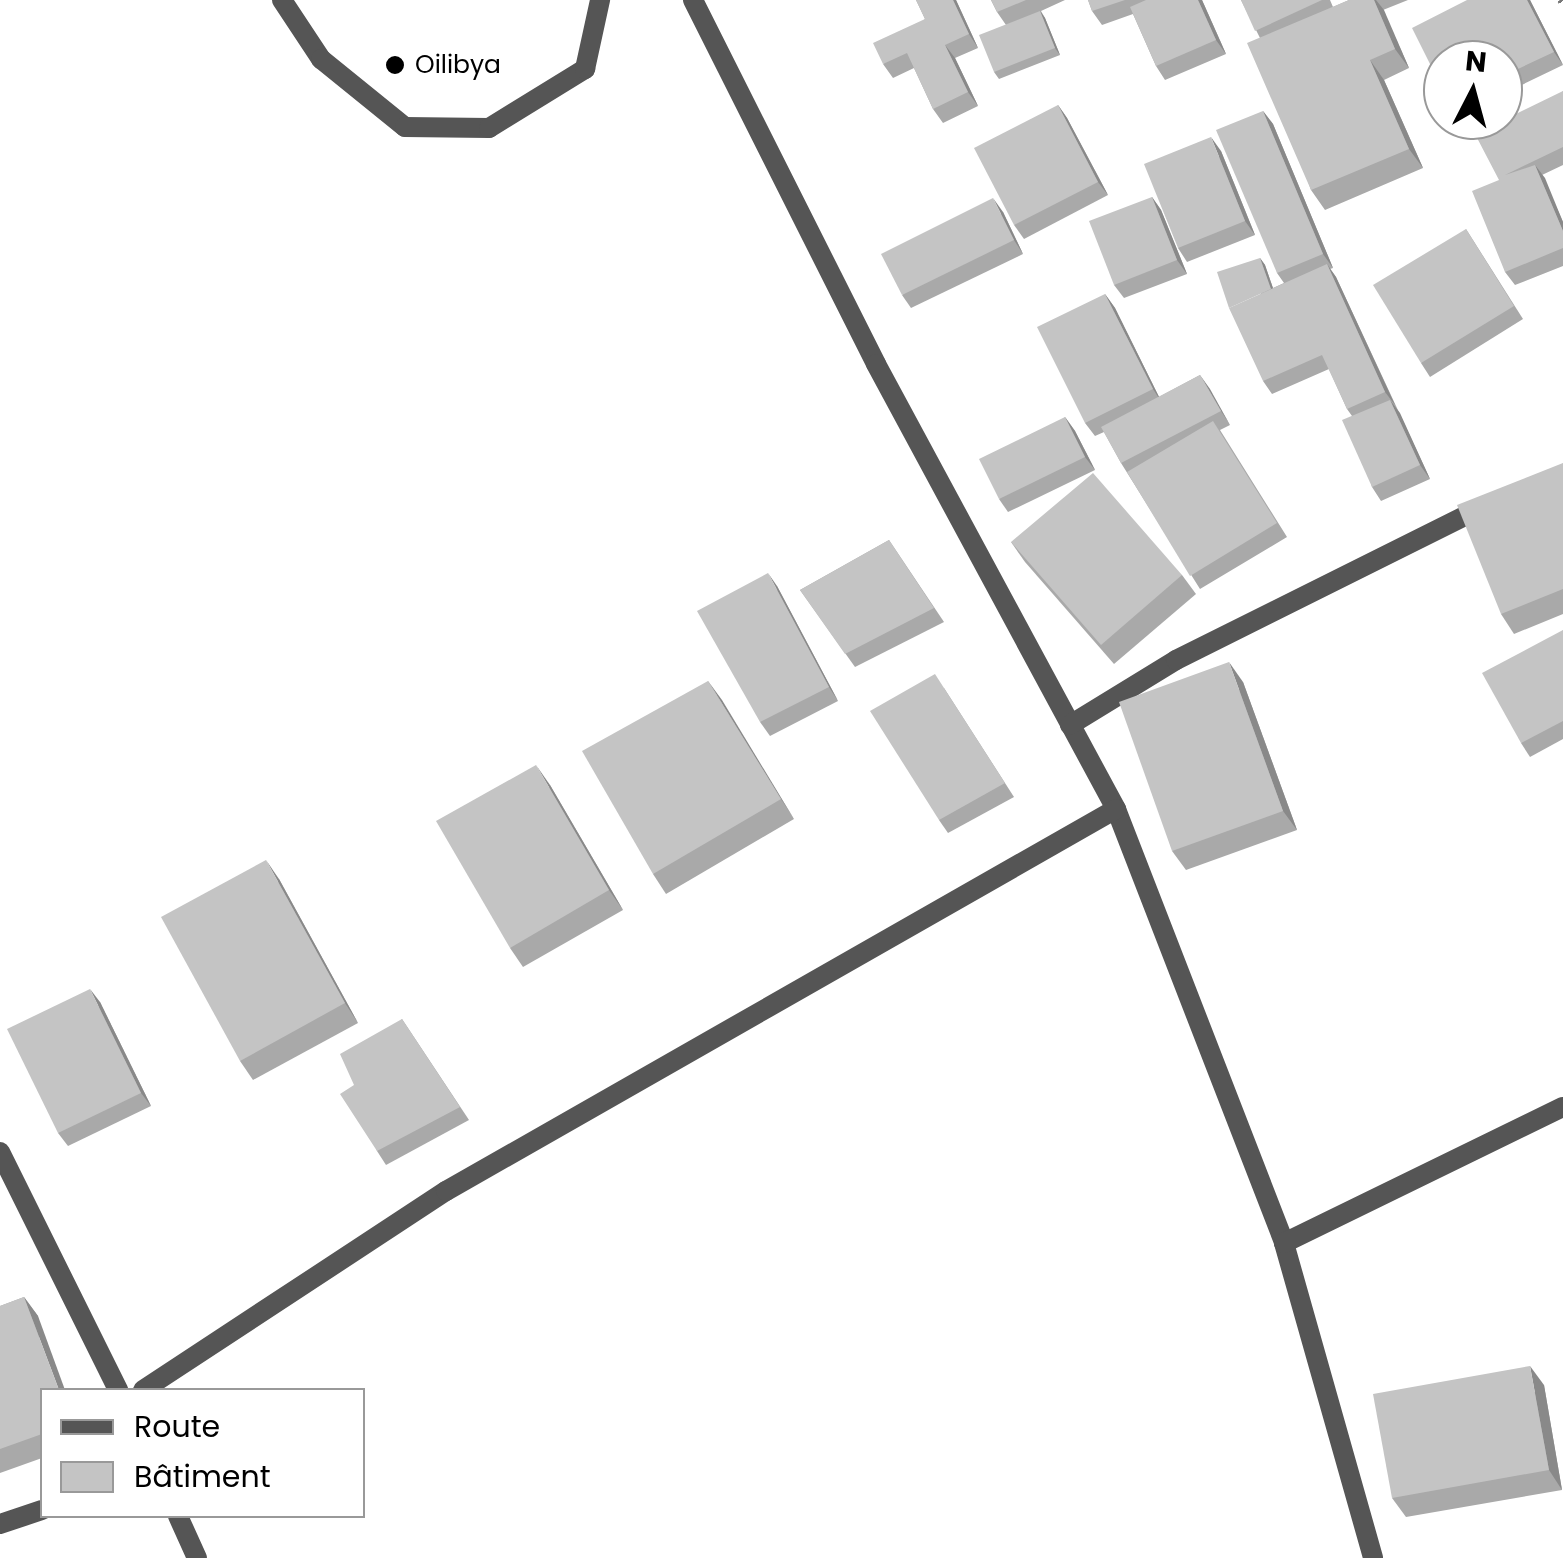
<!DOCTYPE html>
<meta charset="utf-8">
<style>
body{margin:0}
#map{position:relative;width:1563px;height:1558px;overflow:hidden;background:#fff;font-family:Poppins,sans-serif}
div>[style]{position:absolute}
[style*='--x']{left:calc(var(--x)*1px);top:calc(var(--y)*1px);width:calc(var(--w)*1px);rotate:calc(var(--a)*1deg)}
.path>*{height:6px;margin-top:-3px;transform-origin:0;background:repeating-linear-gradient(90deg,#777 0 2.5px,transparent 0 7.5px)}
.lane>*{height:20px;margin:-10px;padding:0 10px;transform-origin:10px;border-radius:10px;background:#555}
.street>*{height:20px;margin:-10px;padding:0 10px;transform-origin:10px;border-radius:10px;background:#555}
.wall>*{inset:0;background:#a9a9a9}
.shaded-wall>*{inset:0;background:#898989}
.building>*{inset:0;background:#c4c4c4}
.dots>*{width:28px;height:28px;translate:-50% -50%;box-sizing:border-box;border:5px solid #fff;border-radius:50%}
span{translate:-50% -50%;white-space:nowrap;text-align:center;line-height:1.15;-webkit-text-stroke:8px #fff;paint-order:stroke}
.poi-label{font-size:25px;color:#000}
.left{translate:0 -50%;text-align:left}
.legend{position:absolute;left:40px;top:1388px;width:325px;height:130px;box-sizing:border-box;background:#fff;border:2px solid #999;margin:0;padding:12px 18px;list-style:none;font-size:30px;color:#000}
.legend li{display:flex;align-items:center;gap:20px;height:50px}
.legend b{width:50px;border:2px solid #999}
.north{position:absolute;left:1423px;top:40px;width:100px;height:100px;box-sizing:border-box;background:#fff;border:2px solid #999;border-radius:50%;rotate:6deg;font-size:28px;font-weight:700;line-height:40px;text-align:center;color:#000}
.north::after{content:'';display:block;margin:auto;width:35px;height:45px;background:#000;clip-path:polygon(50% 0,100% 100%,50% 72%,0 100%)}
</style>
<div id="map">
<div class="path">
<i style="--x:1560;--y:0;--w:6;--a:59"></i>
</div>
<div class="lane">
<i style="--x:282;--y:0;--w:71;--a:56.5"></i>
<i style="--x:321;--y:59;--w:108;--a:39"></i>
<i style="--x:405;--y:127;--w:84;--a:0.7"></i>
<i style="--x:489;--y:128;--w:113;--a:-31.6"></i>
<i style="--x:585;--y:69;--w:71;--a:-77.7"></i>
</div>
<div class="street">
<i style="--x:693;--y:0;--w:407;--a:63.3"></i>
<i style="--x:876;--y:364;--w:506;--a:61.66"></i>
<i style="--x:1116;--y:809;--w:465;--a:68.8"></i>
<i style="--x:1284;--y:1243;--w:327;--a:74.2"></i>
<i style="--x:1070;--y:725;--w:124;--a:-31.5"></i>
<i style="--x:1176;--y:660;--w:345;--a:-26.5"></i>
<i style="--x:0;--y:1152;--w:266;--a:63.6"></i>
<i style="--x:1284;--y:1243;--w:310;--a:-26"></i>
<i style="--x:143;--y:1390;--w:363;--a:-33.3"></i>
<i style="--x:446;--y:1191;--w:771;--a:-29.69"></i>
<i style="--x:178;--y:1516;--w:46;--a:65.7"></i>
<i style="--x:0;--y:1524;--w:44;--a:-18.4"></i>
</div>
<div class="wall">
<i style="clip-path:polygon(916px 0,956px 0,978px 48px,955px 58px,978px 106px,943px 123px,933px 109px,914px 68px,893px 78px,883px 64px,925px 19px)"></i>
<i style="clip-path:polygon(991px 0,1065px 0,1041px 11px,1045px 18px,1060px 55px,999px 79px,994px 72px,1006px 25px,997px 12px)"></i>
<i style="clip-path:polygon(1088px 0,1202px 0,1226px 54px,1165px 80px,1156px 66px,1133px 14px,1102px 25px,1092px 11px)"></i>
<i style="clip-path:polygon(1241px 0,1330px 0,1333px 7px,1349px 0,1408px 0,1383px 10px,1409px 68px,1384px 80px,1423px 168px,1325px 210px,1311px 190px,1260px 38px)"></i>
<i style="clip-path:polygon(1467px 0,1530px 0,1563px 65px,1503px 94px,1503px 60px)"></i>
<i style="clip-path:polygon(1563px 91px,1563px 165px,1542px 175px,1563px 222px,1563px 266px,1515px 285px,1505px 272px,1499px 180px)"></i>
<i style="clip-path:polygon(1058px 105px,1067px 118px,1108px 195px,1024px 239px,1014px 225px)"></i>
<i style="clip-path:polygon(1263px 111px,1273px 124px,1333px 268px,1330px 269px,1336px 277px,1430px 479px,1381px 501px,1372px 487px,1352px 416px,1347px 409px,1329px 369px,1272px 394px,1263px 381px,1260px 258px,1265px 265px,1273px 288px,1284px 283px,1277px 273px)"></i>
<i style="clip-path:polygon(1221px 151px,1255px 235px,1187px 262px,1178px 248px)"></i>
<i style="clip-path:polygon(1152px 197px,1161px 210px,1187px 274px,1124px 298px,1114px 285px)"></i>
<i style="clip-path:polygon(1003px 212px,1023px 254px,911px 308px,902px 295px)"></i>
<i style="clip-path:polygon(1466px 229px,1523px 319px,1430px 377px,1421px 363px)"></i>
<i style="clip-path:polygon(1105px 294px,1115px 308px,1159px 397px,1200px 375px,1230px 425px,1220px 430px,1287px 537px,1200px 589px,1121px 463px,1104px 432px,1095px 436px,1085px 423px)"></i>
<i style="clip-path:polygon(1065px 417px,1075px 431px,1095px 470px,1008px 512px,999px 499px)"></i>
<i style="clip-path:polygon(1563px 463px,1563px 614px,1514px 634px,1501px 614px)"></i>
<i style="clip-path:polygon(889px 540px,944px 622px,855px 667px,800px 590px)"></i>
<i style="clip-path:polygon(1011px 542px,1182px 575px,1196px 594px,1114px 664px,1025px 562px)"></i>
<i style="clip-path:polygon(777px 586px,838px 701px,770px 736px,760px 722px)"></i>
<i style="clip-path:polygon(1563px 630px,1563px 739px,1530px 757px,1521px 743px)"></i>
<i style="clip-path:polygon(708px 681px,794px 819px,666px 894px,653px 874px)"></i>
<i style="clip-path:polygon(1243px 682px,1297px 830px,1186px 870px,1172px 851px)"></i>
<i style="clip-path:polygon(944px 688px,1014px 797px,948px 833px,939px 820px)"></i>
<i style="clip-path:polygon(550px 785px,623px 910px,523px 967px,510px 948px)"></i>
<i style="clip-path:polygon(279px 879px,358px 1023px,253px 1080px,240px 1061px)"></i>
<i style="clip-path:polygon(100px 1002px,151px 1106px,68px 1146px,58px 1133px)"></i>
<i style="clip-path:polygon(402px 1019px,469px 1120px,386px 1165px,377px 1151px,354px 1085px)"></i>
<i style="clip-path:polygon(24px 1297px,38px 1316px,42px 1390px,42px 1458px,0 1473px,0 1306px)"></i>
<i style="clip-path:polygon(1544px 1385px,1562px 1490px,1406px 1517px,1392px 1498px)"></i>
</div>
<div class="shaded-wall">
<i style="clip-path:polygon(953px 0,956px 0,978px 48px,969px 34px)"></i>
<i style="clip-path:polygon(1198px 0,1202px 0,1226px 54px,1216px 40px)"></i>
<i style="clip-path:polygon(1374px 0,1376px 0,1384px 10px,1409px 68px,1395px 49px)"></i>
<i style="clip-path:polygon(1527px 0,1530px 0,1563px 65px,1554px 52px)"></i>
<i style="clip-path:polygon(1040px 11px,1045px 18px,1060px 55px,1055px 48px)"></i>
<i style="clip-path:polygon(945px 45px,955px 58px,978px 106px,968px 92px)"></i>
<i style="clip-path:polygon(1370px 60px,1384px 80px,1423px 168px,1409px 149px)"></i>
<i style="clip-path:polygon(1058px 105px,1067px 118px,1108px 195px,1098px 182px)"></i>
<i style="clip-path:polygon(1263px 111px,1273px 124px,1333px 268px,1323px 254px)"></i>
<i style="clip-path:polygon(1211px 137px,1221px 151px,1255px 235px,1245px 221px)"></i>
<i style="clip-path:polygon(1535px 165px,1545px 178px,1563px 222px,1563px 231px)"></i>
<i style="clip-path:polygon(1152px 197px,1161px 210px,1187px 274px,1177px 260px)"></i>
<i style="clip-path:polygon(993px 198px,1003px 212px,1023px 254px,1014px 240px)"></i>
<i style="clip-path:polygon(1260px 258px,1265px 265px,1278px 303px,1273px 296px)"></i>
<i style="clip-path:polygon(1327px 264px,1336px 277px,1395px 405px,1385px 392px)"></i>
<i style="clip-path:polygon(1105px 294px,1115px 308px,1162px 403px,1153px 389px)"></i>
<i style="clip-path:polygon(1200px 375px,1210px 389px,1230px 425px,1221px 411px)"></i>
<i style="clip-path:polygon(1390px 400px,1400px 413px,1430px 479px,1420px 465px)"></i>
<i style="clip-path:polygon(1065px 417px,1075px 431px,1095px 470px,1085px 457px)"></i>
<i style="clip-path:polygon(768px 573px,777px 586px,838px 701px,829px 687px)"></i>
<i style="clip-path:polygon(1229px 662px,1243px 682px,1297px 830px,1283px 811px)"></i>
<i style="clip-path:polygon(708px 681px,722px 700px,794px 819px,781px 799px)"></i>
<i style="clip-path:polygon(536px 765px,550px 785px,623px 910px,609px 890px)"></i>
<i style="clip-path:polygon(266px 860px,279px 879px,358px 1023px,345px 1003px)"></i>
<i style="clip-path:polygon(90px 989px,100px 1002px,151px 1106px,141px 1093px)"></i>
<i style="clip-path:polygon(24px 1297px,38px 1316px,65px 1390px,59px 1390px)"></i>
<i style="clip-path:polygon(1530px 1366px,1544px 1385px,1562px 1490px,1549px 1470px)"></i>
</div>
<div class="building">
<i style="clip-path:polygon(916px 0,953px 0,969px 34px,945px 45px,968px 92px,933px 109px,907px 53px,883px 64px,873px 43px,925px 19px)"></i>
<i style="clip-path:polygon(991px 0,1026px 0,997px 12px)"></i>
<i style="clip-path:polygon(1088px 0,1125px 0,1092px 11px)"></i>
<i style="clip-path:polygon(1146px 0,1198px 0,1216px 40px,1156px 66px,1130px 7px)"></i>
<i style="clip-path:polygon(1241px 0,1322px 0,1255px 31px)"></i>
<i style="clip-path:polygon(1349px 0,1374px 0,1395px 49px,1370px 60px,1409px 149px,1311px 190px,1247px 43px)"></i>
<i style="clip-path:polygon(1467px 0,1527px 0,1554px 52px,1503px 76px,1503px 60px,1443px 60px,1443px 90px,1412px 28px)"></i>
<i style="clip-path:polygon(1040px 11px,1055px 48px,994px 72px,979px 35px)"></i>
<i style="clip-path:polygon(1563px 91px,1563px 147px,1505px 175px,1535px 165px,1563px 231px,1563px 248px,1505px 272px,1472px 191px,1499px 180px,1475px 134px)"></i>
<i style="clip-path:polygon(1058px 105px,1098px 182px,1014px 225px,974px 148px)"></i>
<i style="clip-path:polygon(1263px 111px,1323px 254px,1277px 273px,1216px 130px)"></i>
<i style="clip-path:polygon(1211px 137px,1245px 221px,1178px 248px,1144px 164px)"></i>
<i style="clip-path:polygon(1152px 197px,1177px 260px,1114px 285px,1089px 221px)"></i>
<i style="clip-path:polygon(993px 198px,1014px 240px,902px 295px,881px 254px)"></i>
<i style="clip-path:polygon(1466px 229px,1514px 306px,1421px 363px,1373px 285px)"></i>
<i style="clip-path:polygon(1260px 258px,1271px 289px,1229px 308px,1217px 272px)"></i>
<i style="clip-path:polygon(1327px 264px,1385px 392px,1347px 409px,1322px 355px,1263px 381px,1229px 308px)"></i>
<i style="clip-path:polygon(1105px 294px,1153px 389px,1085px 423px,1037px 327px)"></i>
<i style="clip-path:polygon(1200px 375px,1221px 411px,1121px 463px,1101px 427px)"></i>
<i style="clip-path:polygon(1390px 400px,1420px 465px,1372px 487px,1342px 420px)"></i>
<i style="clip-path:polygon(1065px 417px,1085px 457px,999px 499px,979px 459px)"></i>
<i style="clip-path:polygon(1213px 421px,1277px 523px,1190px 576px,1127px 472px)"></i>
<i style="clip-path:polygon(1563px 463px,1563px 589px,1501px 614px,1457px 505px)"></i>
<i style="clip-path:polygon(1093px 473px,1182px 575px,1101px 645px,1011px 542px)"></i>
<i style="clip-path:polygon(889px 540px,934px 608px,845px 654px,800px 590px)"></i>
<i style="clip-path:polygon(768px 573px,829px 687px,760px 722px,697px 611px)"></i>
<i style="clip-path:polygon(1563px 630px,1563px 721px,1521px 743px,1482px 673px)"></i>
<i style="clip-path:polygon(1229px 662px,1283px 811px,1172px 851px,1119px 702px)"></i>
<i style="clip-path:polygon(935px 674px,1005px 783px,939px 820px,870px 711px)"></i>
<i style="clip-path:polygon(708px 681px,781px 799px,653px 874px,582px 751px)"></i>
<i style="clip-path:polygon(536px 765px,609px 890px,510px 948px,436px 821px)"></i>
<i style="clip-path:polygon(266px 860px,345px 1003px,240px 1061px,161px 917px)"></i>
<i style="clip-path:polygon(90px 989px,141px 1093px,58px 1133px,7px 1029px)"></i>
<i style="clip-path:polygon(402px 1019px,460px 1107px,377px 1151px,340px 1094px,354px 1085px,340px 1054px)"></i>
<i style="clip-path:polygon(24px 1297px,59px 1390px,42px 1390px,42px 1434px,0 1449px,0 1306px)"></i>
<i style="clip-path:polygon(1530px 1366px,1549px 1470px,1392px 1498px,1373px 1394px)"></i>
</div>
<div class="dots">
<i style="left:395px;top:65px;background:#000"></i>
</div>
<div class="poi-label">
<span class="left" style="left:415px;top:65px">Oilibya</span>
</div>
<ul class="legend">
<li><b style="height:12px;background:#555"></b>Route</li>
<li><b style="height:28px;background:#c4c4c4"></b>Bâtiment</li>
</ul>
<div class="north">N</div>
</div>
